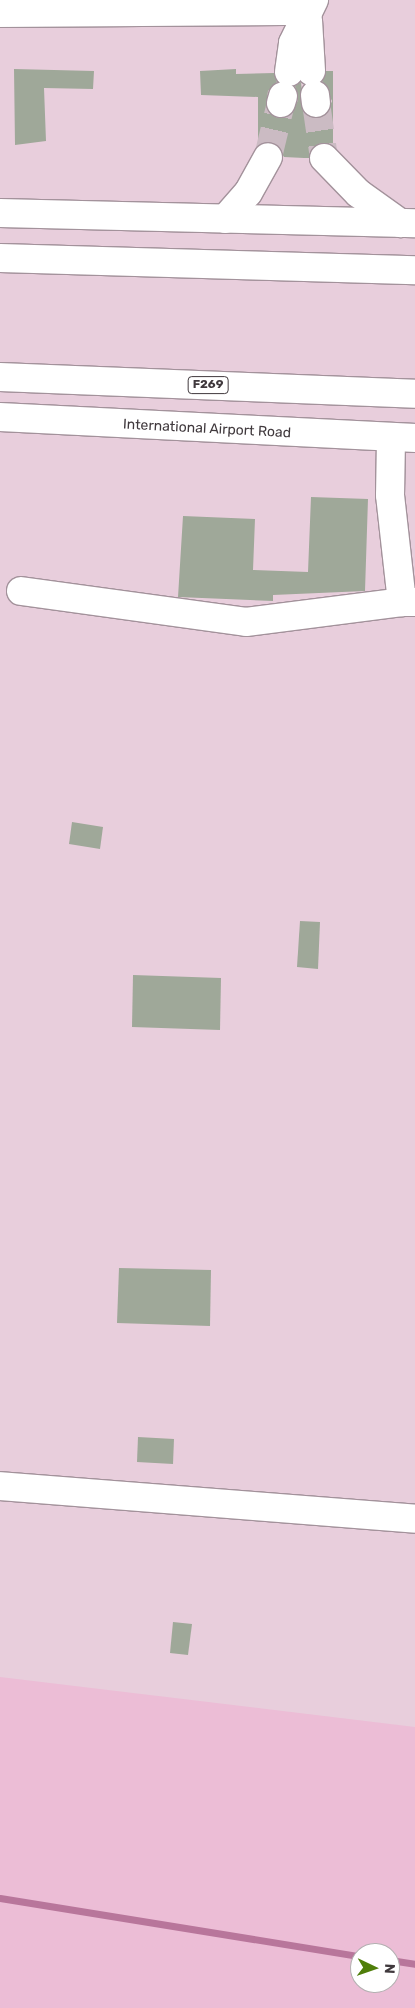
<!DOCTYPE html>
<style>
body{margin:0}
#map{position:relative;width:415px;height:2008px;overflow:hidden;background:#eedce5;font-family:Rubik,sans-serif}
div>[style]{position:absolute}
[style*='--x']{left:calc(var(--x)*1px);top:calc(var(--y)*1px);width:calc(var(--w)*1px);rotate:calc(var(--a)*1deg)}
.built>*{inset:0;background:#e8cedc}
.green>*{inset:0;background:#ecbdd6}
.stream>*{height:7px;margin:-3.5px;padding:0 3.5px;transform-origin:3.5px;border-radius:3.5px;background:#b8769b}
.building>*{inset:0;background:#9fa899}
.minor-tunnel>*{height:28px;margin-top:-14px;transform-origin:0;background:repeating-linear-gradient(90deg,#cbbbc3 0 28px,transparent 0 42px)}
.roads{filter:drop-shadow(1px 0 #a3929b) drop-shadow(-1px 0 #a3929b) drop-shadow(0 1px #a3929b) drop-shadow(0 -1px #a3929b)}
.minor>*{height:28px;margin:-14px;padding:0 14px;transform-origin:14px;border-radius:14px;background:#fff}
.major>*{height:28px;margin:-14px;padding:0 14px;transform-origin:14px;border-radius:14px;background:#fff}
.highway>*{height:28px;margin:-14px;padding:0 14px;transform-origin:14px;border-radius:14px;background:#fff}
span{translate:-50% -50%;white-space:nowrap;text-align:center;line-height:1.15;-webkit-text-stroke:4px #fff;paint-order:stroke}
.shield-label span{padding:1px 4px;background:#fff;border:1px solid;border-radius:4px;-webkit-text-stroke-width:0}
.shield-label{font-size:12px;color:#40393d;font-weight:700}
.street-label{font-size:14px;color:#40393d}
.north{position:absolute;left:350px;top:1943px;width:50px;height:50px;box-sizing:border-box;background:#fff;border:1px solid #b3b0b1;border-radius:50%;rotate:93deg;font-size:14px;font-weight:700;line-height:20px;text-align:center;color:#40393d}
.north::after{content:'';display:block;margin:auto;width:18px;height:22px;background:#4f7e0a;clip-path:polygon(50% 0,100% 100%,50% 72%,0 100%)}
</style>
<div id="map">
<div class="built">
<i style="clip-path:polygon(evenodd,0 0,415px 0,415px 2008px,0 2008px,0 0,360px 1953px,390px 1953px,390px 1983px,360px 1983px,360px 1953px)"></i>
</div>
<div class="green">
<i style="clip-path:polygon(evenodd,0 1677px,415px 1727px,415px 2008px,0 2008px,0 1677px,360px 1953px,390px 1953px,390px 1983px,360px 1983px,360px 1953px)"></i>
</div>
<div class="stream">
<i style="--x:0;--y:1898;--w:365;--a:9.2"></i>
<i style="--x:390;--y:1960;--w:25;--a:9"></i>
</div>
<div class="building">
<i style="clip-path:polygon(14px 69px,94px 71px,93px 89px,44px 88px,46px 141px,15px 145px)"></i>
<i style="clip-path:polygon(236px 69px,236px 74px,274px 73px,277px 82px,268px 91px,266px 106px,277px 118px,292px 114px,298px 100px,295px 86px,301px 82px,304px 113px,317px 118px,326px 115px,332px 101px,322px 81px,326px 71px,333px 71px,333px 146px,320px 143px,309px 158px,304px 158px,284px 157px,275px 143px,258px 145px,258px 97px,201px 95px,200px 71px)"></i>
<i style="clip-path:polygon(311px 497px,368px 499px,365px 591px,273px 595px,273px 601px,178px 597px,183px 516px,255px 519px,253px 570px,308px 572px)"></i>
<i style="clip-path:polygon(72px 822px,103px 827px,100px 849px,69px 844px)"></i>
<i style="clip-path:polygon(300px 921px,320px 922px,318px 969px,297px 967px)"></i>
<i style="clip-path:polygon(133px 975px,221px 978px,220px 1030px,132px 1027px)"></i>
<i style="clip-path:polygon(119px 1268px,211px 1270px,210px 1326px,117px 1323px)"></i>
<i style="clip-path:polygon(138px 1437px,174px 1439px,173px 1464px,137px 1462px)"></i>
<i style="clip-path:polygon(173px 1622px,192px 1624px,188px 1655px,170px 1653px)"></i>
</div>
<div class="minor-tunnel">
<i style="--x:316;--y:103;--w:56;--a:81.7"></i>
<i style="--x:268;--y:157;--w:56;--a:-76.5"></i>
</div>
<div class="roads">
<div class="minor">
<i style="--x:0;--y:13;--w:307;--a:-0.4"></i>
<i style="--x:308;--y:20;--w:51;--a:86.6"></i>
<i style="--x:289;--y:72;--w:29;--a:-82"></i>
<i style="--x:293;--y:43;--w:48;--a:-64"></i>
<i style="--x:315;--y:95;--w:8;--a:83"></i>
<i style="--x:281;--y:103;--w:7;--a:-74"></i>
<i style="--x:324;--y:158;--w:49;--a:45.8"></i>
<i style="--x:358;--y:193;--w:52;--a:35.5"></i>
<i style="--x:225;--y:219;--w:35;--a:-49"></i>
<i style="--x:248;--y:193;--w:41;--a:-60.9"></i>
<i style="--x:391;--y:439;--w:56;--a:91"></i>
<i style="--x:390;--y:495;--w:108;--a:83.6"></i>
<i style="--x:402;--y:602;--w:13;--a:0"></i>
<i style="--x:21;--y:591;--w:227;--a:7.8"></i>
<i style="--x:246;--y:622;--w:157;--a:-7.3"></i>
<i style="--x:0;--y:1486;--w:416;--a:4.5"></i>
</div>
<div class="major">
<i style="--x:0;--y:213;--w:415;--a:1.4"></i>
<i style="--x:0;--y:417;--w:416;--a:2.9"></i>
</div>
<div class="highway">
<i style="--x:0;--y:258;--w:415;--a:1.7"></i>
<i style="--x:0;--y:377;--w:415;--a:2.3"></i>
</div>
</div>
<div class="shield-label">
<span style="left:208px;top:385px">F269</span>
</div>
<div class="street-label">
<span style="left:207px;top:429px;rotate:3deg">International Airport Road</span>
</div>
<div class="north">N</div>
</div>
